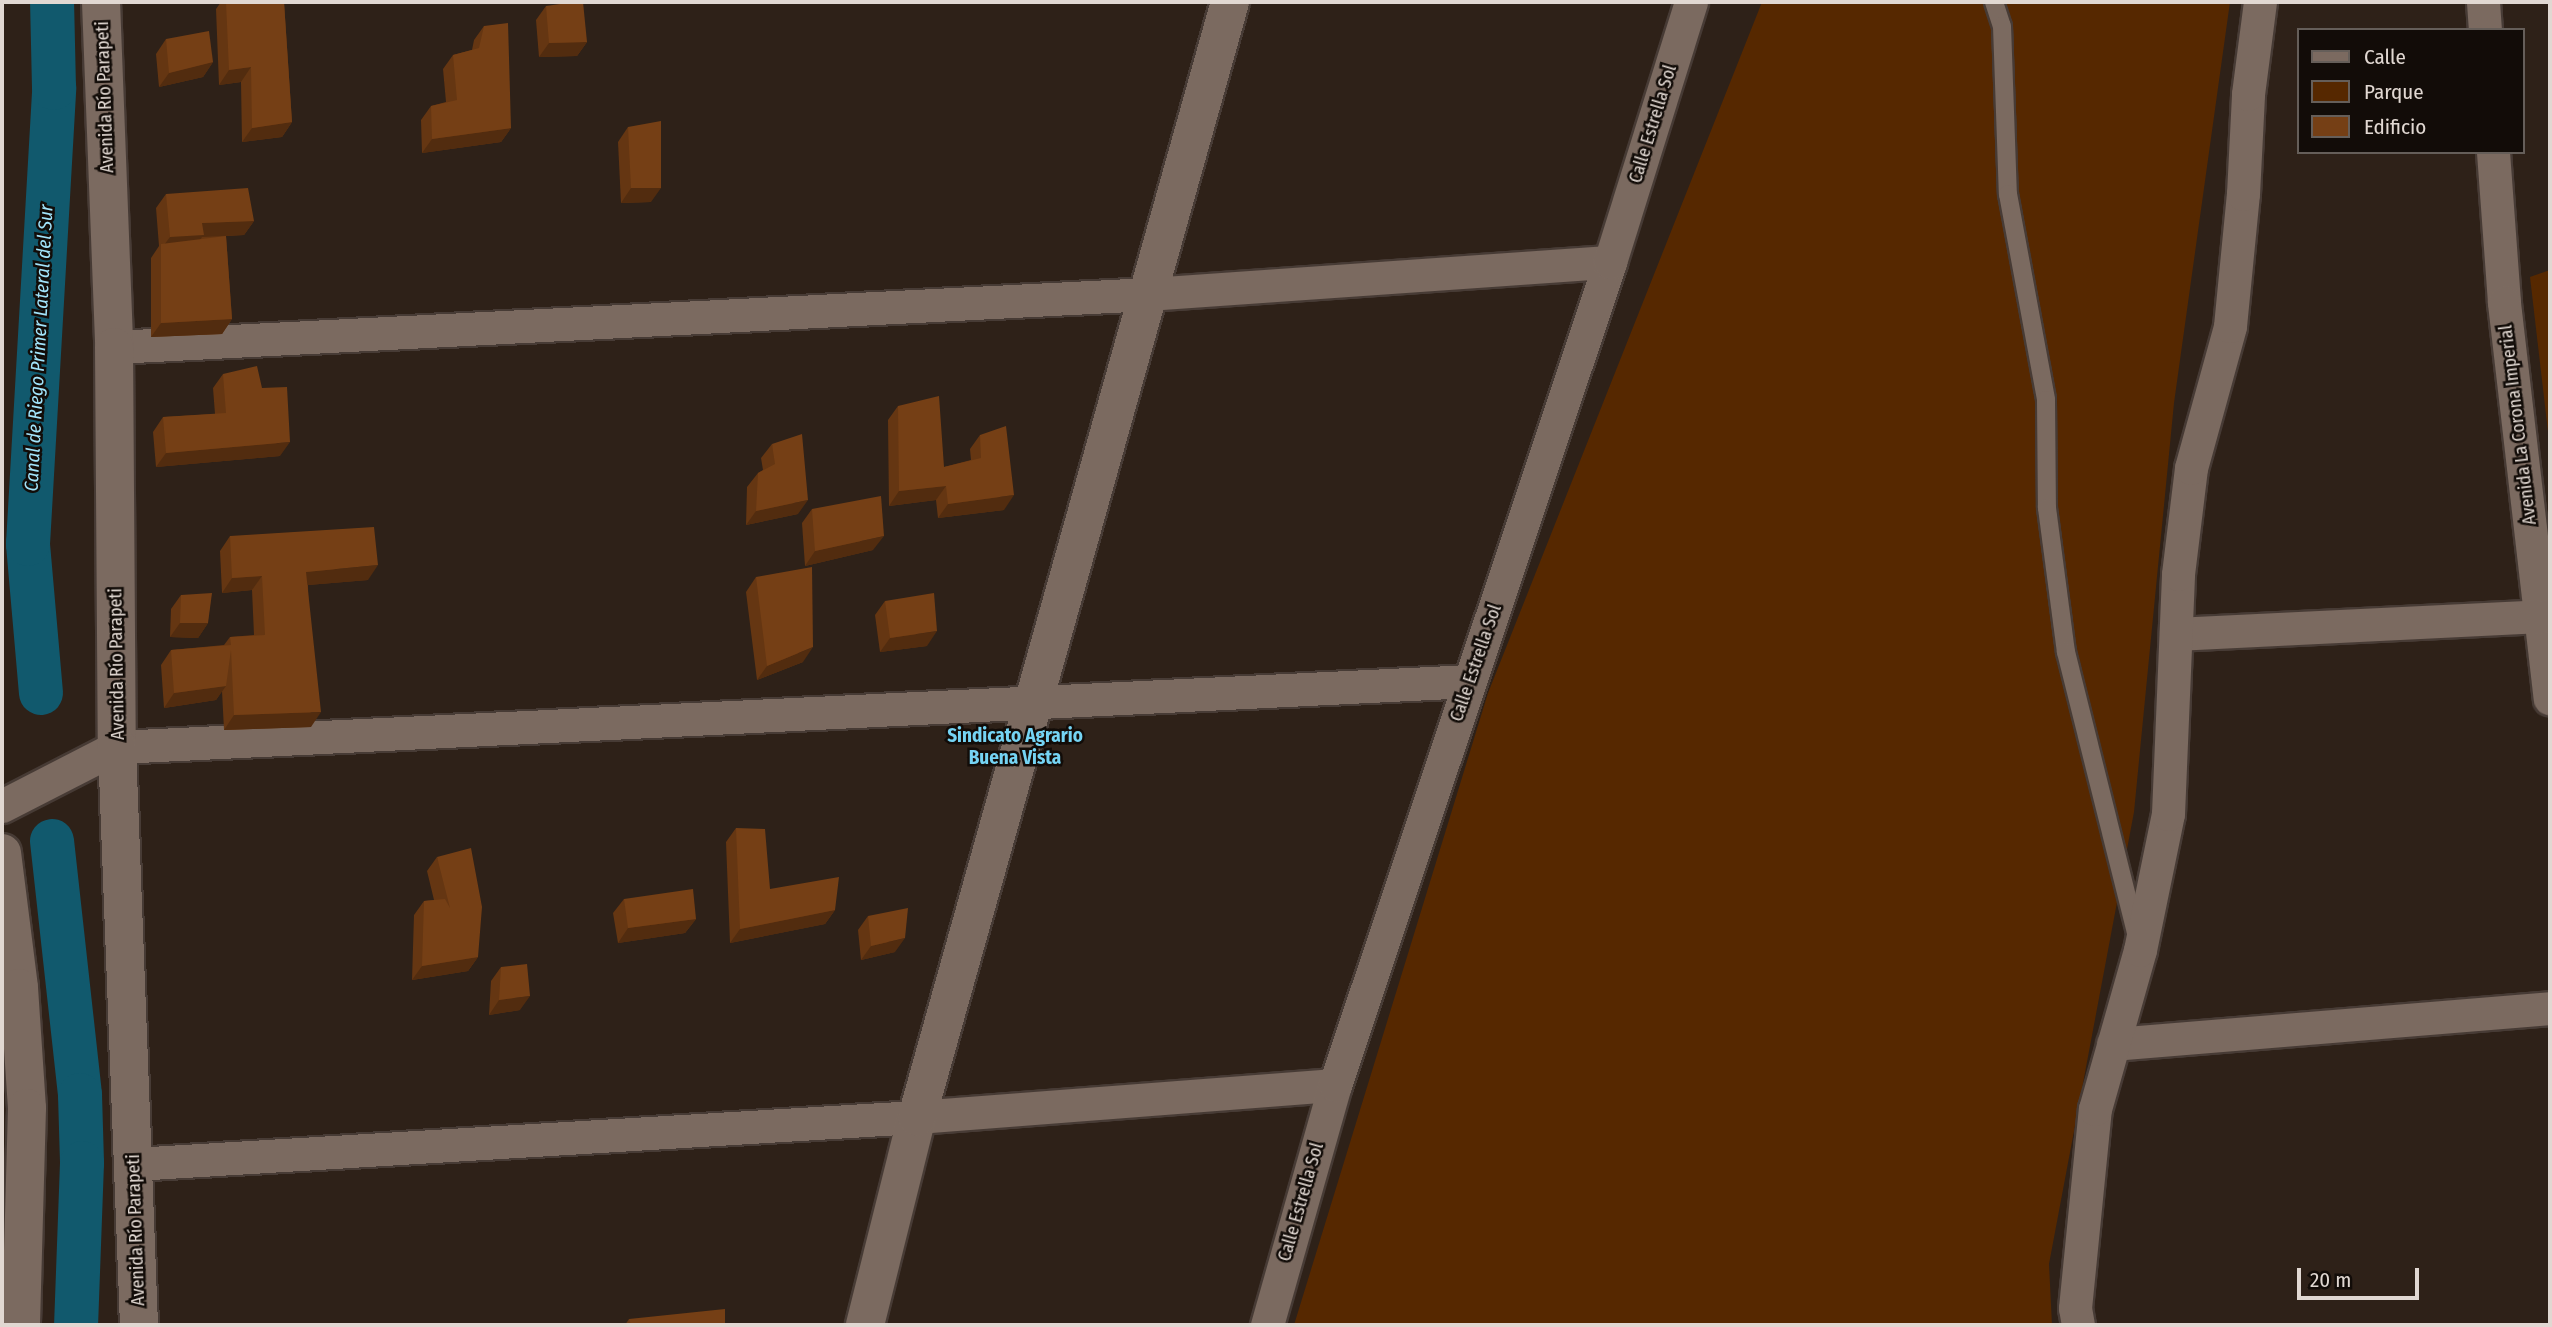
<!DOCTYPE html>
<meta charset="utf-8">
<style>
body{margin:0}
#map{position:relative;width:2552px;height:1327px;overflow:hidden;background:#2e2118;font-family:"Fira Sans Condensed",sans-serif}
div>[style]{position:absolute}
[style*='--x']{left:calc(var(--x)*1px);top:calc(var(--y)*1px);width:calc(var(--w)*1px);rotate:calc(var(--a)*1deg)}
.green>*{inset:0;background:#562800}
.canal>*{height:44px;margin:-22px;padding:0 22px;transform-origin:22px;border-radius:22px;background:#11596d}
.roads{filter:drop-shadow(2px 0 #473b35) drop-shadow(-2px 0 #473b35) drop-shadow(0 2px #473b35) drop-shadow(0 -2px #473b35)}
.service>*{height:18px;margin:-9px;padding:0 9px;transform-origin:9px;border-radius:9px;background:#7b6a60}
.minor>*{height:33px;margin:-16.5px;padding:0 16.5px;transform-origin:16.5px;border-radius:16.5px;background:#7b6a60}
.tertiary>*{height:38px;margin:-19px;padding:0 19px;transform-origin:19px;border-radius:19px;background:#7b6a60}
.wall>*{inset:0;background:#653612}
.shaded-wall>*{inset:0;background:#522c0f}
.building>*{inset:0;background:#753f15}
span{translate:-50% -50%;white-space:nowrap;text-align:center;line-height:1.15;-webkit-text-stroke:5px #120c08;paint-order:stroke}
.street-label{font-size:18px;color:#e1d8d2}
.water-label{font-size:19px;color:#a2e4fb;font-style:italic}
.neighbourhood-label{font-size:19px;color:#75d4f4;font-weight:700}
.frame{position:absolute;inset:0;border:4px solid #e1d8d2;pointer-events:none}
.legend{position:absolute;left:2297px;top:28px;width:228px;height:126px;box-sizing:border-box;background:#120c08;border:2px solid #655e59;margin:0;padding:9px 12px;list-style:none;font-size:21px;color:#e1d8d2}
.legend li{display:flex;align-items:center;gap:14px;height:35px}
.legend b{width:35px;border:2px solid #655e59}
.scale{position:absolute;left:2297px;top:1268px;width:122px;height:32px;box-sizing:border-box;border:4px solid #e1d8d2;border-top:0;padding-left:9px;font-size:21px;line-height:24px;white-space:nowrap;color:#e1d8d2;-webkit-text-stroke:5px #120c08;paint-order:stroke}
</style>
<div id="map">
<div class="green">
<i style="clip-path:polygon(1762px 2px,2230px 2px,2174px 403px,2134px 812px,2049px 1264px,2052px 1325px,1294px 1325px,1488px 693px)"></i>
<i style="clip-path:polygon(2550px 270px,2550px 449px,2530px 277px)"></i>
</div>
<div class="canal">
<i style="--x:41;--y:693;--w:150;--a:-95"></i>
<i style="--x:28;--y:544;--w:457;--a:-86.7"></i>
<i style="--x:54;--y:88;--w:86;--a:-91.3"></i>
<i style="--x:52;--y:841;--w:256;--a:83.7"></i>
<i style="--x:80;--y:1095;--w:68;--a:88.3"></i>
<i style="--x:82;--y:1163;--w:162;--a:92.1"></i>
</div>
<div class="roads">
<div class="service">
<i style="--x:1994;--y:2;--w:25;--a:72"></i>
<i style="--x:2002;--y:26;--w:168;--a:88"></i>
<i style="--x:2008;--y:194;--w:209;--a:79.5"></i>
<i style="--x:2046;--y:400;--w:108;--a:89.5"></i>
<i style="--x:2047;--y:508;--w:145;--a:82.5"></i>
<i style="--x:2066;--y:652;--w:290;--a:76"></i>
</div>
<div class="minor">
<i style="--x:2483;--y:2;--w:28;--a:86"></i>
<i style="--x:2493;--y:152;--w:151;--a:85.8"></i>
<i style="--x:2504;--y:303;--w:398;--a:83.4"></i>
<i style="--x:114;--y:347;--w:1036;--a:-2.93"></i>
<i style="--x:1149;--y:294;--w:462;--a:-4"></i>
<i style="--x:2176;--y:634;--w:365;--a:-2.8"></i>
<i style="--x:2;--y:806;--w:129;--a:-27.2"></i>
<i style="--x:117;--y:747;--w:1354;--a:-2.79"></i>
<i style="--x:2113;--y:1044;--w:438;--a:-4.7"></i>
<i style="--x:134;--y:1164;--w:784;--a:-3.44"></i>
<i style="--x:917;--y:1117;--w:419;--a:-4.4"></i>
<i style="--x:1267;--y:1325;--w:249;--a:-74.2"></i>
<i style="--x:1335;--y:1085;--w:868;--a:-71.52"></i>
<i style="--x:1610;--y:262;--w:272;--a:-72.7"></i>
<i style="--x:2078;--y:1325;--w:17;--a:-100"></i>
<i style="--x:2075;--y:1308;--w:200;--a:-84.3"></i>
<i style="--x:2095;--y:1109;--w:165;--a:-74.2"></i>
<i style="--x:2140;--y:950;--w:139;--a:-78.4"></i>
<i style="--x:2168;--y:814;--w:240;--a:-87.6"></i>
<i style="--x:2178;--y:574;--w:107;--a:-83"></i>
<i style="--x:2191;--y:468;--w:147;--a:-74.6"></i>
<i style="--x:2230;--y:326;--w:133;--a:-84.4"></i>
<i style="--x:2243;--y:194;--w:100;--a:-87.1"></i>
<i style="--x:2248;--y:94;--w:93;--a:-82.6"></i>
</div>
<div class="tertiary">
<i style="--x:101;--y:2;--w:345;--a:87.8"></i>
<i style="--x:114;--y:347;--w:400;--a:89.6"></i>
<i style="--x:117;--y:747;--w:578;--a:87.82"></i>
<i style="--x:2;--y:853;--w:136;--a:82.8"></i>
<i style="--x:19;--y:988;--w:120;--a:86.2"></i>
<i style="--x:27;--y:1108;--w:217;--a:91.6"></i>
<i style="--x:865;--y:1325;--w:214;--a:-76"></i>
<i style="--x:917;--y:1117;--w:1158;--a:-74.32"></i>
</div>
</div>
<div class="wall">
<i style="clip-path:polygon(221px 2px,284px 2px,292px 122px,282px 137px,242px 142px,241px 82px,219px 85px,216px 9px)"></i>
<i style="clip-path:polygon(546px 6px,587px 42px,577px 56px,539px 57px,536px 20px)"></i>
<i style="clip-path:polygon(484px 26px,511px 128px,501px 142px,422px 153px,421px 120px,431px 106px,446px 102px,443px 69px,453px 55px,472px 50px,474px 40px)"></i>
<i style="clip-path:polygon(166px 39px,213px 62px,203px 77px,159px 87px,156px 54px)"></i>
<i style="clip-path:polygon(628px 127px,651px 202px,621px 203px,618px 142px)"></i>
<i style="clip-path:polygon(166px 194px,254px 221px,244px 235px,226px 236px,232px 319px,222px 334px,151px 337px,151px 258px,159px 246px,156px 208px)"></i>
<i style="clip-path:polygon(223px 374px,262px 388px,280px 456px,156px 467px,153px 432px,163px 417px,215px 414px,213px 388px)"></i>
<i style="clip-path:polygon(898px 406px,944px 467px,971px 460px,970px 449px,980px 435px,1004px 510px,938px 518px,936px 500px,889px 506px,888px 420px)"></i>
<i style="clip-path:polygon(772px 444px,798px 514px,746px 525px,747px 487px,758px 473px,763px 470px,761px 458px)"></i>
<i style="clip-path:polygon(812px 509px,873px 550px,805px 566px,802px 523px)"></i>
<i style="clip-path:polygon(230px 536px,368px 580px,308px 585px,311px 727px,224px 730px,222px 691px,216px 700px,164px 708px,161px 665px,171px 650px,224px 645px,230px 637px,254px 635px,252px 590px,222px 593px,220px 551px)"></i>
<i style="clip-path:polygon(756px 577px,803px 662px,757px 680px,746px 592px)"></i>
<i style="clip-path:polygon(181px 595px,208px 623px,198px 638px,170px 637px,171px 609px)"></i>
<i style="clip-path:polygon(885px 601px,927px 646px,880px 652px,875px 615px)"></i>
<i style="clip-path:polygon(736px 828px,770px 889px,835px 910px,825px 924px,730px 943px,726px 842px)"></i>
<i style="clip-path:polygon(437px 857px,478px 957px,468px 971px,412px 980px,414px 915px,424px 901px,434px 900px,427px 871px)"></i>
<i style="clip-path:polygon(624px 899px,696px 919px,685px 933px,618px 943px,613px 913px)"></i>
<i style="clip-path:polygon(868px 916px,895px 952px,861px 960px,858px 930px)"></i>
<i style="clip-path:polygon(501px 967px,520px 1010px,489px 1015px,491px 981px)"></i>
<i style="clip-path:polygon(629px 1319px,725px 1325px,625px 1325px)"></i>
</div>
<div class="shaded-wall">
<i style="clip-path:polygon(587px 42px,577px 56px,539px 57px,549px 43px)"></i>
<i style="clip-path:polygon(213px 62px,203px 77px,159px 87px,169px 73px)"></i>
<i style="clip-path:polygon(251px 67px,241px 82px,219px 85px,229px 70px)"></i>
<i style="clip-path:polygon(292px 122px,282px 137px,242px 142px,252px 128px)"></i>
<i style="clip-path:polygon(511px 128px,501px 142px,422px 153px,432px 139px)"></i>
<i style="clip-path:polygon(631px 188px,661px 188px,651px 202px,621px 203px)"></i>
<i style="clip-path:polygon(254px 221px,244px 235px,202px 237px,194px 249px,161px 249px,170px 237px,202px 223px)"></i>
<i style="clip-path:polygon(232px 319px,222px 334px,151px 337px,161px 323px)"></i>
<i style="clip-path:polygon(290px 442px,280px 456px,156px 467px,166px 453px)"></i>
<i style="clip-path:polygon(946px 486px,936px 500px,889px 506px,899px 491px)"></i>
<i style="clip-path:polygon(1014px 495px,1004px 510px,938px 518px,948px 504px)"></i>
<i style="clip-path:polygon(808px 500px,798px 514px,746px 525px,756px 511px)"></i>
<i style="clip-path:polygon(884px 536px,873px 550px,805px 566px,815px 551px)"></i>
<i style="clip-path:polygon(378px 565px,368px 580px,296px 586px,306px 572px)"></i>
<i style="clip-path:polygon(262px 576px,252px 590px,222px 593px,232px 578px)"></i>
<i style="clip-path:polygon(180px 623px,208px 623px,198px 638px,170px 637px)"></i>
<i style="clip-path:polygon(937px 631px,927px 646px,880px 652px,890px 638px)"></i>
<i style="clip-path:polygon(813px 647px,803px 662px,757px 680px,767px 666px)"></i>
<i style="clip-path:polygon(226px 686px,216px 700px,164px 708px,174px 693px)"></i>
<i style="clip-path:polygon(321px 712px,311px 727px,224px 730px,234px 715px)"></i>
<i style="clip-path:polygon(835px 910px,825px 924px,730px 943px,740px 929px)"></i>
<i style="clip-path:polygon(696px 919px,685px 933px,618px 943px,628px 928px)"></i>
<i style="clip-path:polygon(905px 938px,895px 952px,861px 960px,871px 946px)"></i>
<i style="clip-path:polygon(478px 957px,468px 971px,412px 980px,422px 966px)"></i>
<i style="clip-path:polygon(530px 996px,520px 1010px,489px 1015px,499px 1000px)"></i>
</div>
<div class="building">
<i style="clip-path:polygon(226px 2px,284px 2px,292px 122px,252px 128px,251px 67px,229px 70px)"></i>
<i style="clip-path:polygon(574px 2px,583px 2px,587px 42px,549px 43px,546px 6px)"></i>
<i style="clip-path:polygon(508px 23px,511px 128px,432px 139px,431px 106px,457px 100px,453px 55px,479px 48px,484px 26px)"></i>
<i style="clip-path:polygon(209px 31px,213px 62px,169px 73px,166px 39px)"></i>
<i style="clip-path:polygon(661px 121px,661px 188px,631px 188px,628px 127px)"></i>
<i style="clip-path:polygon(248px 188px,254px 221px,202px 223px,204px 235px,170px 237px,166px 194px)"></i>
<i style="clip-path:polygon(226px 236px,232px 319px,161px 323px,161px 244px)"></i>
<i style="clip-path:polygon(257px 366px,262px 388px,287px 387px,290px 442px,166px 453px,163px 417px,226px 413px,223px 374px)"></i>
<i style="clip-path:polygon(939px 396px,944px 467px,981px 458px,980px 435px,1006px 426px,1014px 495px,948px 504px,946px 486px,899px 491px,898px 406px)"></i>
<i style="clip-path:polygon(802px 434px,808px 500px,756px 511px,758px 473px,775px 464px,772px 444px)"></i>
<i style="clip-path:polygon(881px 496px,884px 536px,815px 551px,812px 509px)"></i>
<i style="clip-path:polygon(374px 527px,378px 565px,306px 572px,321px 712px,234px 715px,231px 650px,226px 686px,174px 693px,171px 650px,231px 645px,230px 637px,265px 635px,262px 576px,232px 578px,230px 536px)"></i>
<i style="clip-path:polygon(812px 567px,813px 647px,767px 666px,756px 577px)"></i>
<i style="clip-path:polygon(212px 593px,208px 623px,180px 623px,181px 595px)"></i>
<i style="clip-path:polygon(934px 593px,937px 631px,890px 638px,885px 601px)"></i>
<i style="clip-path:polygon(736px 828px,765px 829px,770px 889px,839px 877px,835px 910px,740px 929px)"></i>
<i style="clip-path:polygon(471px 848px,482px 907px,478px 957px,422px 966px,424px 901px,445px 899px,450px 908px,437px 857px)"></i>
<i style="clip-path:polygon(693px 889px,696px 919px,628px 928px,624px 899px)"></i>
<i style="clip-path:polygon(908px 908px,905px 938px,871px 946px,868px 916px)"></i>
<i style="clip-path:polygon(527px 964px,530px 996px,499px 1000px,501px 967px)"></i>
<i style="clip-path:polygon(725px 1309px,725px 1325px,631px 1325px,629px 1319px)"></i>
</div>
<div class="street-label">
<span style="left:105px;top:97px;rotate:-92deg">Avenida Río Parapeti</span>
<span style="left:1653px;top:124px;rotate:-73deg">Calle Estrella Sol</span>
<span style="left:2518px;top:425px;rotate:-97deg">Avenida La Corona Imperial</span>
<span style="left:1476px;top:663px;rotate:-71deg">Calle Estrella Sol</span>
<span style="left:117px;top:664px;rotate:-91deg">Avenida Río Parapeti</span>
<span style="left:1301px;top:1202px;rotate:-74deg">Calle Estrella Sol</span>
<span style="left:136px;top:1230px;rotate:-92deg">Avenida Río Parapeti</span>
</div>
<div class="water-label">
<span style="left:39px;top:348px;rotate:-87deg">Canal de Riego Primer Lateral del Sur</span>
</div>
<div class="neighbourhood-label">
<span style="left:1015px;top:747px">Sindicato Agrario<br>Buena Vista</span>
</div>
<div class="frame"></div>
<ul class="legend">
<li><b style="height:9px;background:#7b6a60"></b>Calle</li>
<li><b style="height:19px;background:#562800"></b>Parque</li>
<li><b style="height:19px;background:#753f15"></b>Edificio</li>
</ul>
<div class="scale">20 m</div>
</div>
